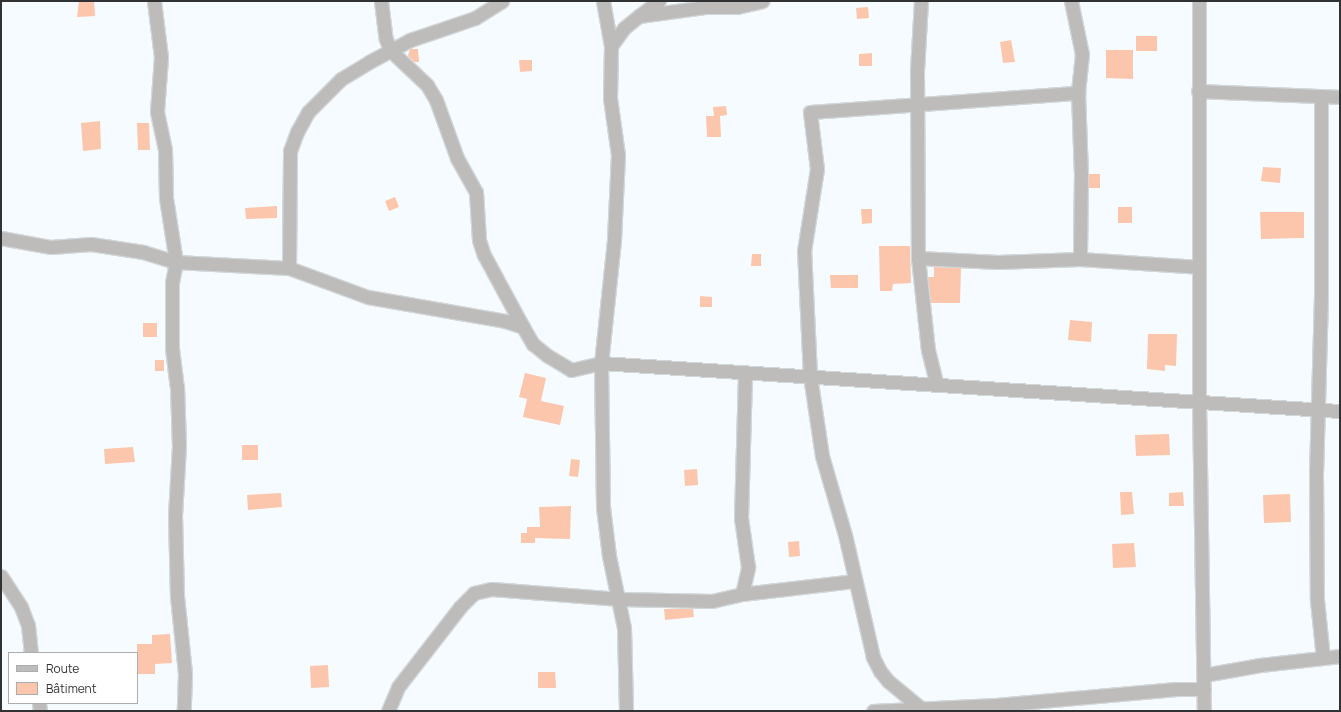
<!DOCTYPE html>
<meta charset="utf-8">
<style>
body{margin:0}
#map{position:relative;width:1341px;height:712px;overflow:hidden;background:#f6fbff;font-family:Manrope,sans-serif}
div>[style]{position:absolute}
[style*='--x']{left:calc(var(--x)*1px);top:calc(var(--y)*1px);width:calc(var(--w)*1px);rotate:calc(var(--a)*1deg)}
.building>*{inset:0;background:#fcc6ad}
.roads{filter:drop-shadow(1px 0 #d2d7da) drop-shadow(-1px 0 #d2d7da) drop-shadow(0 1px #d2d7da) drop-shadow(0 -1px #d2d7da)}
.minor>*{height:13px;margin:-6.5px;padding:0 6.5px;transform-origin:6.5px;border-radius:6.5px;background:#bdbcba}
span{translate:-50% -50%;white-space:nowrap;text-align:center;line-height:1.15;-webkit-text-stroke:4px #fff;paint-order:stroke}
.frame{position:absolute;inset:0;border:2px solid #303234;pointer-events:none}
.legend{position:absolute;left:8px;top:652px;width:130px;height:52px;box-sizing:border-box;background:#fff;border:1px solid #acadae;margin:0;padding:5px 7px;list-style:none;font-size:12px;color:#303234}
.legend li{display:flex;align-items:center;gap:8px;height:20px}
.legend b{width:20px;border:1px solid #acadae}
</style>
<div id="map">
<div class="building">
<i style="clip-path:polygon(79px 1px,94px 1px,95px 16px,77px 17px)"></i>
<i style="clip-path:polygon(868px 7px,869px 18px,857px 19px,856px 8px)"></i>
<i style="clip-path:polygon(1136px 36px,1157px 36px,1157px 51px,1136px 51px)"></i>
<i style="clip-path:polygon(1011px 40px,1015px 62px,1003px 63px,1000px 42px)"></i>
<i style="clip-path:polygon(410px 49px,418px 49px,419px 62px,414px 62px,408px 56px)"></i>
<i style="clip-path:polygon(1106px 50px,1133px 50px,1133px 79px,1106px 78px)"></i>
<i style="clip-path:polygon(872px 53px,872px 66px,859px 66px,859px 54px)"></i>
<i style="clip-path:polygon(519px 60px,532px 60px,532px 71px,520px 72px)"></i>
<i style="clip-path:polygon(726px 106px,727px 115px,720px 116px,721px 137px,707px 137px,706px 116px,714px 116px,713px 107px)"></i>
<i style="clip-path:polygon(100px 121px,101px 149px,83px 151px,81px 123px)"></i>
<i style="clip-path:polygon(137px 123px,149px 123px,150px 150px,138px 150px)"></i>
<i style="clip-path:polygon(1263px 167px,1281px 168px,1280px 183px,1261px 181px)"></i>
<i style="clip-path:polygon(1089px 174px,1100px 174px,1100px 188px,1089px 188px)"></i>
<i style="clip-path:polygon(395px 197px,399px 207px,389px 211px,385px 201px)"></i>
<i style="clip-path:polygon(277px 206px,277px 218px,246px 219px,245px 208px)"></i>
<i style="clip-path:polygon(1118px 207px,1132px 207px,1132px 223px,1118px 223px)"></i>
<i style="clip-path:polygon(861px 209px,872px 209px,872px 223px,862px 224px)"></i>
<i style="clip-path:polygon(1260px 212px,1304px 212px,1304px 238px,1261px 239px)"></i>
<i style="clip-path:polygon(879px 246px,910px 246px,911px 283px,893px 284px,892px 291px,880px 291px)"></i>
<i style="clip-path:polygon(752px 254px,761px 254px,761px 266px,751px 266px)"></i>
<i style="clip-path:polygon(934px 267px,961px 268px,960px 303px,931px 303px,928px 277px,934px 277px)"></i>
<i style="clip-path:polygon(830px 275px,858px 275px,858px 288px,831px 288px)"></i>
<i style="clip-path:polygon(700px 296px,712px 297px,712px 307px,700px 307px)"></i>
<i style="clip-path:polygon(1070px 320px,1092px 322px,1091px 342px,1068px 340px)"></i>
<i style="clip-path:polygon(143px 323px,157px 323px,157px 337px,143px 337px)"></i>
<i style="clip-path:polygon(1148px 334px,1177px 334px,1176px 366px,1165px 365px,1165px 371px,1147px 369px)"></i>
<i style="clip-path:polygon(155px 360px,164px 360px,164px 371px,155px 371px)"></i>
<i style="clip-path:polygon(525px 373px,546px 378px,541px 401px,564px 406px,560px 425px,523px 417px,527px 399px,519px 397px)"></i>
<i style="clip-path:polygon(1169px 434px,1170px 455px,1136px 456px,1135px 435px)"></i>
<i style="clip-path:polygon(242px 445px,258px 445px,258px 460px,242px 460px)"></i>
<i style="clip-path:polygon(133px 447px,135px 462px,105px 464px,104px 449px)"></i>
<i style="clip-path:polygon(571px 459px,580px 460px,578px 477px,569px 476px)"></i>
<i style="clip-path:polygon(697px 469px,698px 485px,685px 486px,684px 470px)"></i>
<i style="clip-path:polygon(1120px 492px,1132px 492px,1134px 514px,1121px 515px)"></i>
<i style="clip-path:polygon(1183px 492px,1184px 506px,1169px 506px,1169px 493px)"></i>
<i style="clip-path:polygon(281px 493px,282px 507px,248px 510px,247px 495px)"></i>
<i style="clip-path:polygon(1290px 494px,1291px 522px,1264px 523px,1263px 495px)"></i>
<i style="clip-path:polygon(571px 506px,570px 539px,535px 538px,535px 543px,521px 543px,521px 533px,527px 533px,527px 527px,540px 527px,539px 507px)"></i>
<i style="clip-path:polygon(799px 541px,800px 556px,789px 557px,788px 542px)"></i>
<i style="clip-path:polygon(1134px 543px,1136px 567px,1113px 568px,1112px 544px)"></i>
<i style="clip-path:polygon(664px 609px,693px 609px,694px 617px,665px 620px)"></i>
<i style="clip-path:polygon(170px 634px,172px 663px,155px 664px,155px 674px,137px 674px,137px 644px,152px 644px,152px 635px)"></i>
<i style="clip-path:polygon(328px 665px,329px 687px,311px 688px,310px 666px)"></i>
<i style="clip-path:polygon(538px 672px,555px 672px,556px 688px,538px 688px)"></i>
</div>
<div class="roads">
<div class="minor">
<i style="--x:154;--y:1;--w:56;--a:82.9"></i>
<i style="--x:161;--y:57;--w:55;--a:94.2"></i>
<i style="--x:157;--y:112;--w:39;--a:78"></i>
<i style="--x:165;--y:150;--w:48;--a:88.8"></i>
<i style="--x:166;--y:198;--w:65;--a:81.1"></i>
<i style="--x:176;--y:262;--w:21;--a:101"></i>
<i style="--x:172;--y:283;--w:65;--a:90"></i>
<i style="--x:172;--y:348;--w:38;--a:83"></i>
<i style="--x:177;--y:386;--w:60;--a:88.1"></i>
<i style="--x:179;--y:446;--w:69;--a:93.3"></i>
<i style="--x:175;--y:515;--w:81;--a:88.6"></i>
<i style="--x:177;--y:596;--w:78;--a:84.1"></i>
<i style="--x:185;--y:674;--w:37;--a:92"></i>
<i style="--x:381;--y:1;--w:38;--a:83"></i>
<i style="--x:386;--y:39;--w:12;--a:70"></i>
<i style="--x:390;--y:50;--w:51;--a:43.4"></i>
<i style="--x:427;--y:85;--w:17;--a:59"></i>
<i style="--x:436;--y:100;--w:62;--a:70.1"></i>
<i style="--x:457;--y:158;--w:39;--a:61"></i>
<i style="--x:476;--y:192;--w:48;--a:86.4"></i>
<i style="--x:479;--y:240;--w:16;--a:72"></i>
<i style="--x:484;--y:255;--w:82;--a:61.6"></i>
<i style="--x:603;--y:1;--w:46;--a:79.9"></i>
<i style="--x:611;--y:46;--w:52;--a:91.1"></i>
<i style="--x:610;--y:98;--w:58;--a:82"></i>
<i style="--x:618;--y:155;--w:85;--a:92.7"></i>
<i style="--x:614;--y:240;--w:124;--a:96"></i>
<i style="--x:601;--y:363;--w:144;--a:89.2"></i>
<i style="--x:603;--y:507;--w:49;--a:83"></i>
<i style="--x:609;--y:556;--w:74;--a:78.2"></i>
<i style="--x:624;--y:628;--w:83;--a:88.6"></i>
<i style="--x:921;--y:1;--w:70;--a:93.3"></i>
<i style="--x:917;--y:71;--w:187;--a:89.7"></i>
<i style="--x:918;--y:258;--w:93;--a:83.8"></i>
<i style="--x:928;--y:350;--w:36;--a:76"></i>
<i style="--x:1071;--y:1;--w:54;--a:78.3"></i>
<i style="--x:1082;--y:54;--w:39;--a:96"></i>
<i style="--x:1078;--y:93;--w:80;--a:87.9"></i>
<i style="--x:1081;--y:173;--w:86;--a:90.7"></i>
<i style="--x:1199;--y:1;--w:400;--a:90"></i>
<i style="--x:1199;--y:401;--w:310;--a:89.1"></i>
<i style="--x:639;--y:16;--w:25;--a:-37"></i>
<i style="--x:611;--y:46;--w:22;--a:-54"></i>
<i style="--x:624;--y:28;--w:19;--a:-39"></i>
<i style="--x:639;--y:16;--w:68;--a:-7.7"></i>
<i style="--x:706;--y:7;--w:31;--a:0"></i>
<i style="--x:737;--y:7;--w:26;--a:-13"></i>
<i style="--x:1198;--y:91;--w:142;--a:2.4"></i>
<i style="--x:1321;--y:96;--w:200;--a:90"></i>
<i style="--x:1321;--y:296;--w:175;--a:91.6"></i>
<i style="--x:1316;--y:471;--w:129;--a:89.6"></i>
<i style="--x:1317;--y:600;--w:58;--a:84.1"></i>
<i style="--x:1;--y:238;--w:51;--a:10.2"></i>
<i style="--x:51;--y:247;--w:40;--a:-4.3"></i>
<i style="--x:91;--y:244;--w:53;--a:8.7"></i>
<i style="--x:143;--y:252;--w:34;--a:17"></i>
<i style="--x:176;--y:262;--w:113;--a:3"></i>
<i style="--x:289;--y:268;--w:84;--a:20.2"></i>
<i style="--x:368;--y:297;--w:139;--a:9.9"></i>
<i style="--x:505;--y:321;--w:19;--a:18"></i>
<i style="--x:523;--y:327;--w:20;--a:60"></i>
<i style="--x:533;--y:344;--w:19;--a:39"></i>
<i style="--x:548;--y:356;--w:27;--a:31"></i>
<i style="--x:571;--y:370;--w:31;--a:-13"></i>
<i style="--x:601;--y:363;--w:741;--a:3.72"></i>
<i style="--x:918;--y:258;--w:80;--a:2.9"></i>
<i style="--x:998;--y:262;--w:82;--a:-2.1"></i>
<i style="--x:1080;--y:259;--w:119;--a:3.8"></i>
<i style="--x:289;--y:268;--w:117;--a:-89.5"></i>
<i style="--x:290;--y:151;--w:20;--a:-70"></i>
<i style="--x:297;--y:132;--w:23;--a:-61"></i>
<i style="--x:308;--y:112;--w:47;--a:-45"></i>
<i style="--x:341;--y:79;--w:33;--a:-31"></i>
<i style="--x:369;--y:62;--w:47;--a:-28.2"></i>
<i style="--x:410;--y:40;--w:69;--a:-18.7"></i>
<i style="--x:475;--y:18;--w:32;--a:-32"></i>
<i style="--x:1;--y:576;--w:37;--a:57"></i>
<i style="--x:21;--y:607;--w:19;--a:69"></i>
<i style="--x:28;--y:625;--w:28;--a:84"></i>
<i style="--x:742;--y:594;--w:28;--a:-77"></i>
<i style="--x:748;--y:567;--w:49;--a:-98.1"></i>
<i style="--x:741;--y:518;--w:146;--a:-88.4"></i>
<i style="--x:1204;--y:675;--w:57;--a:-10.1"></i>
<i style="--x:1260;--y:665;--w:81;--a:-6.4"></i>
<i style="--x:39;--y:703;--w:8;--a:83"></i>
<i style="--x:923;--y:710;--w:45;--a:-140.4"></i>
<i style="--x:888;--y:681;--w:13;--a:-129"></i>
<i style="--x:880;--y:671;--w:16;--a:-117"></i>
<i style="--x:873;--y:657;--w:125;--a:-102.9"></i>
<i style="--x:845;--y:535;--w:82;--a:-106.2"></i>
<i style="--x:822;--y:456;--w:81;--a:-98.5"></i>
<i style="--x:810;--y:376;--w:125;--a:-92.7"></i>
<i style="--x:804;--y:251;--w:83;--a:-81"></i>
<i style="--x:817;--y:169;--w:57;--a:-97"></i>
<i style="--x:810;--y:112;--w:269;--a:-4.1"></i>
<i style="--x:388;--y:711;--w:26;--a:-67"></i>
<i style="--x:398;--y:687;--w:101;--a:-52.2"></i>
<i style="--x:460;--y:607;--w:20;--a:-45"></i>
<i style="--x:474;--y:593;--w:18;--a:-13"></i>
<i style="--x:492;--y:589;--w:128;--a:4.5"></i>
<i style="--x:620;--y:599;--w:92;--a:1.2"></i>
<i style="--x:712;--y:601;--w:31;--a:-13"></i>
<i style="--x:742;--y:594;--w:114;--a:-6.6"></i>
<i style="--x:873;--y:711;--w:123;--a:-2.8"></i>
<i style="--x:996;--y:705;--w:181;--a:-5.1"></i>
<i style="--x:1176;--y:689;--w:28;--a:0"></i>
</div>
</div>
<div class="frame"></div>
<ul class="legend">
<li><b style="height:5px;background:#bdbcba"></b>Route</li>
<li><b style="height:11px;background:#fcc6ad"></b>Bâtiment</li>
</ul>
</div>
